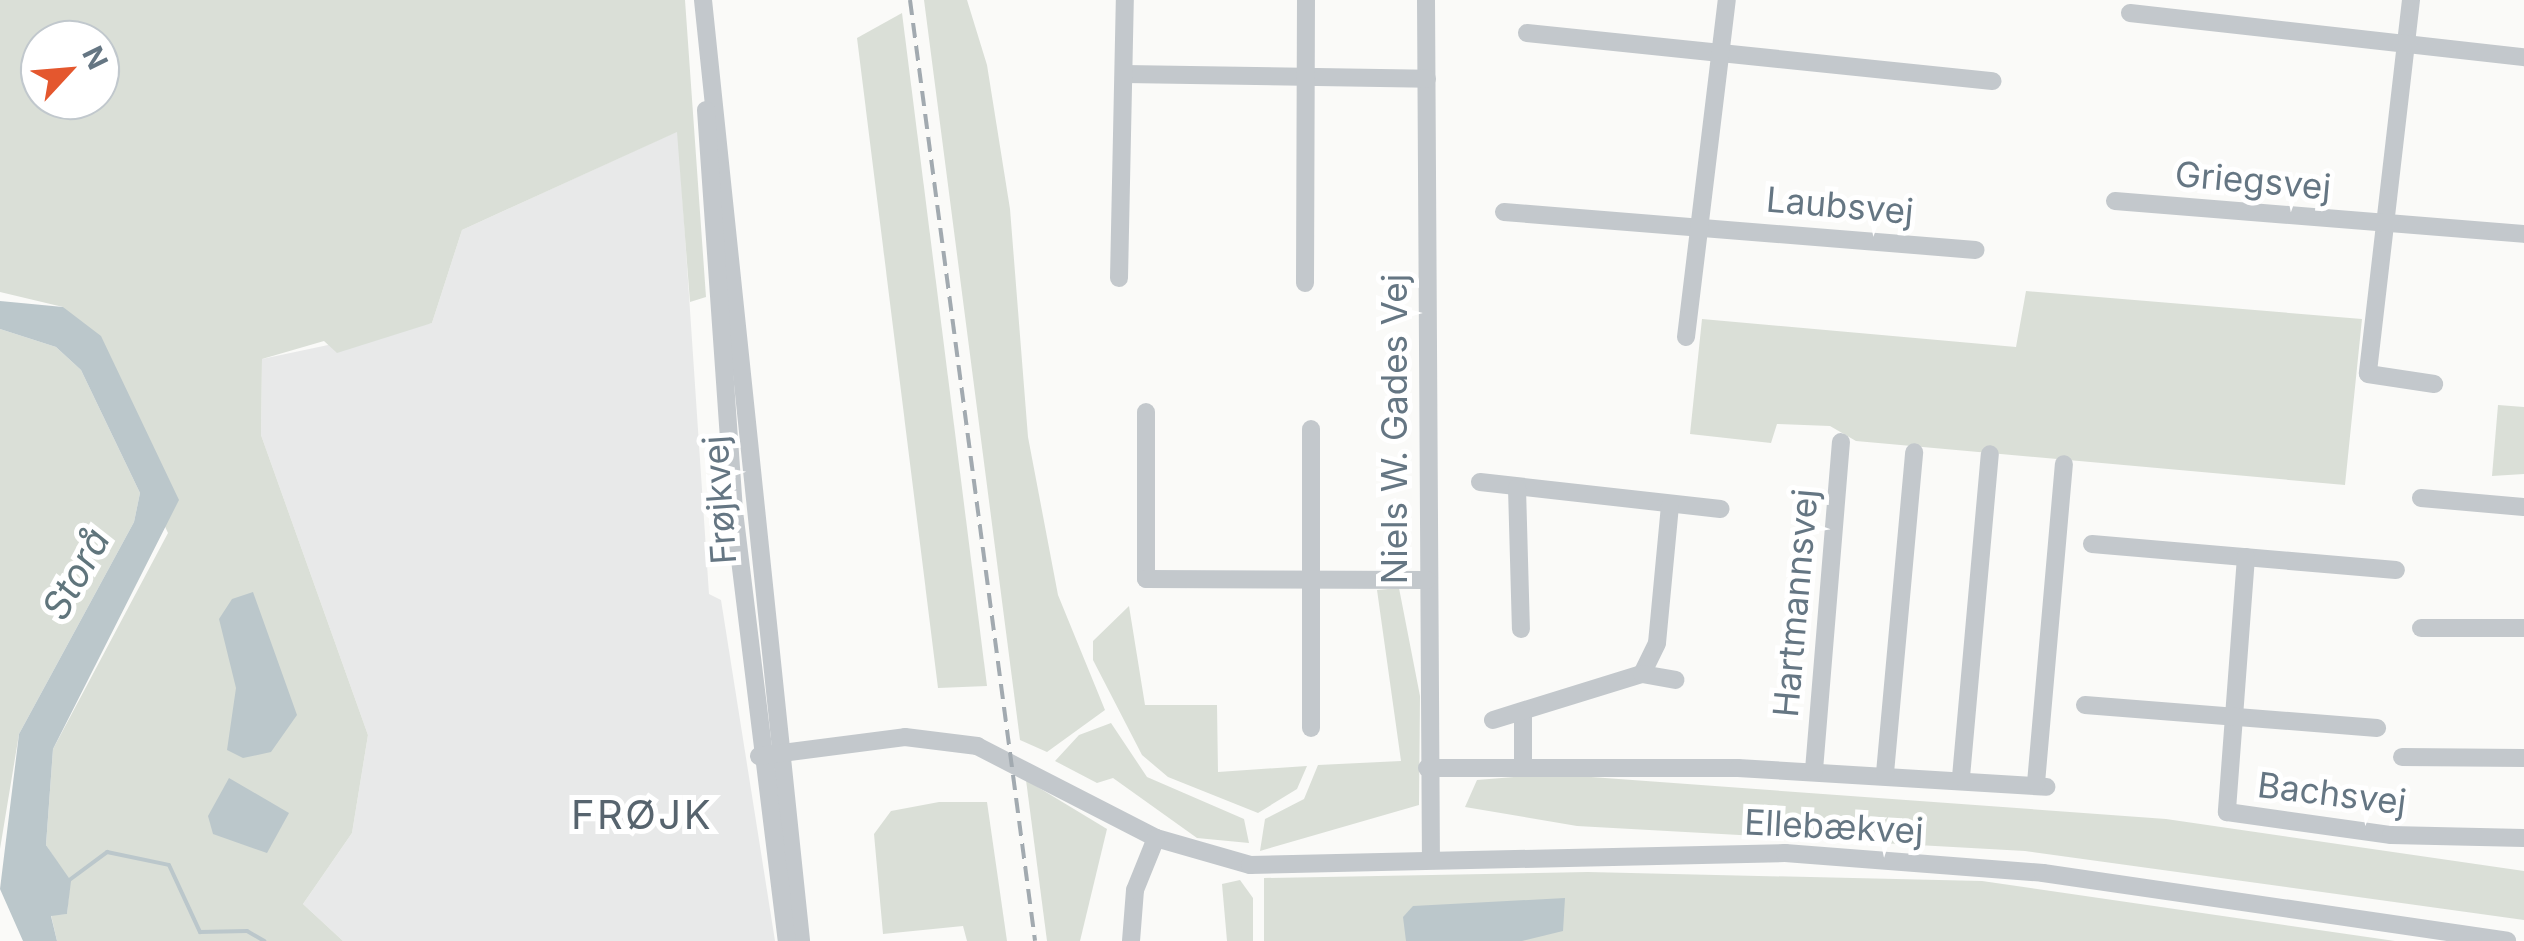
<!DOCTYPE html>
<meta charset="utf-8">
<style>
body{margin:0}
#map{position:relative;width:2524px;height:941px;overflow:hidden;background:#fafaf8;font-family:Inter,sans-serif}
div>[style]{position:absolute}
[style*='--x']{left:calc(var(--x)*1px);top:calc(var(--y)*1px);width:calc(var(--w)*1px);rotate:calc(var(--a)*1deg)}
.built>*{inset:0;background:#e8e9e9}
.green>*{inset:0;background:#dadfd7}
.water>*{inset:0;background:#bbc7cb}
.stream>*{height:4px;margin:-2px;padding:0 2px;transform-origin:2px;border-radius:2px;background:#bbc7cb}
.minor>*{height:18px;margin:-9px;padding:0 9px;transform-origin:9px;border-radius:9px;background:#c3c8cc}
.rail>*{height:4px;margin-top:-2px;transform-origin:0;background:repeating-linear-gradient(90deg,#a2aab0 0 15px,transparent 0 23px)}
span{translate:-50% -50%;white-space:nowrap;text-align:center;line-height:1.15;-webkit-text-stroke:10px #fff;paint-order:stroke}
.street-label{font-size:35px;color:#657683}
.water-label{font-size:38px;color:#60757c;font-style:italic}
.quarter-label{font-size:40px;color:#57646e;letter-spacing:2.5px}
.north{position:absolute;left:20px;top:20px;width:100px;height:100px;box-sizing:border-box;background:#fff;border:2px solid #c1c8cd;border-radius:50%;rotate:64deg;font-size:28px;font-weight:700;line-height:40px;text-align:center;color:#657683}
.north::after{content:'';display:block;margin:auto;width:35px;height:45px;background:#e4572e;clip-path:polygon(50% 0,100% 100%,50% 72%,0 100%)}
</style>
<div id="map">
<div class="built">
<i style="clip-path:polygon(678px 131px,709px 594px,721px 600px,775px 941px,343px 941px,303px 904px,352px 833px,368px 735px,261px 435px,262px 359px,432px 323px,462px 230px)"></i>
</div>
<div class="green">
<i style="clip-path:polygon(evenodd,0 0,685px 0,706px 297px,690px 302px,677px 132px,462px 230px,432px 323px,337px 353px,324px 341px,262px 359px,261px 435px,368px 735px,352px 833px,303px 904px,343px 941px,57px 941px,51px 915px,67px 914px,70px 882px,46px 845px,53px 749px,168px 533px,63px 307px,0 292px,0 0,40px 40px,100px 40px,100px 100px,40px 100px,40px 40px)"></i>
<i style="clip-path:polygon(924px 0,967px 0,987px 65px,1010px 209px,1028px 437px,1058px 595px,1105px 710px,1047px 752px,1020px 740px)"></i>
<i style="clip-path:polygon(902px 13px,987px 686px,938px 688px,857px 38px)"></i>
<i style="clip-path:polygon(2026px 291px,2362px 319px,2345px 485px,1856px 441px,1830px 426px,1777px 424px,1771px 443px,1690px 434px,1702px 319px,2016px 347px)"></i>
<i style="clip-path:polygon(0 329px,56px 347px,81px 370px,140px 493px,134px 522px,19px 734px,0 849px)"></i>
<i style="clip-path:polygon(2498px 405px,2524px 407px,2524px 474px,2492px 476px)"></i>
<i style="clip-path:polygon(1399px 588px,1420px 696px,1419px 805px,1260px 851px,1265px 819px,1304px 799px,1318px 765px,1401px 761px,1377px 590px)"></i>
<i style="clip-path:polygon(1129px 606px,1145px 705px,1217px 705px,1218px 772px,1307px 766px,1297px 789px,1258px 813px,1168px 777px,1142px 755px,1093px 660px,1093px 641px)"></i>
<i style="clip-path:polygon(1111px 723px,1147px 777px,1244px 819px,1249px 843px,1197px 838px,1113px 778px,1097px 783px,1055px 761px,1079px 735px)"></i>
<i style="clip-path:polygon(1550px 774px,2166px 819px,2524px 871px,2524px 920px,2025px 851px,1577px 826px,1465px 807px,1477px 780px)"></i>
<i style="clip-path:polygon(1026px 780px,1107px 829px,1080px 941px,1047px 941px)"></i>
<i style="clip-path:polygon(939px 802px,987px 802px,1007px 941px,967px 941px,963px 926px,883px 934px,874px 834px,891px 811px)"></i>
<i style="clip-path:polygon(1588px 872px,1982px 881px,2395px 941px,1264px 941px,1264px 878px)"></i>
<i style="clip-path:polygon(1240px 880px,1253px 898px,1253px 941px,1227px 941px,1222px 884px)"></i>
</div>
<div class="water">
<i style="clip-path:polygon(0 301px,63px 307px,101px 336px,179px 500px,53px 749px,46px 845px,71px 881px,67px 914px,51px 916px,57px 941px,23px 941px,0 889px,19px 734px,134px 522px,140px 493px,81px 370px,56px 347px,0 329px)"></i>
<i style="clip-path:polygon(253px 592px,297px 715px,271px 752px,243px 758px,227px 750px,236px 688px,219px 619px,232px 599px)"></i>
<i style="clip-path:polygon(229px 778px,289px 813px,267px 853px,213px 834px,208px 816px)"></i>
<i style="clip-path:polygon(1565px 898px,1563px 931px,1522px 941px,1406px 941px,1403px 917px,1413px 906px)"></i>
</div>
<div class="stream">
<i style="--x:68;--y:881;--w:49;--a:-36.6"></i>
<i style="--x:107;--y:852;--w:63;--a:11.8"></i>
<i style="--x:169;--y:865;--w:74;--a:65.2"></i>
<i style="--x:200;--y:932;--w:47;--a:-1.2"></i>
<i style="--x:247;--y:931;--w:20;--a:30"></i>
</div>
<div class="minor">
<i style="--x:703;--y:0;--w:946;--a:84.05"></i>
<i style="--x:1426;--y:0;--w:859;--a:89.67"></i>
<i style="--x:2411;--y:0;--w:376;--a:96.6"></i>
<i style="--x:2368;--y:374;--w:67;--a:8.6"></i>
<i style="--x:2130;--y:13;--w:396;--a:6.4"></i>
<i style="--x:1527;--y:33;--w:468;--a:5.9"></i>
<i style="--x:1125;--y:74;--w:302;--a:0.9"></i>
<i style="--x:706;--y:110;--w:402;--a:86"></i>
<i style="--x:734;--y:511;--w:433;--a:83"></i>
<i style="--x:2115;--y:201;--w:410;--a:4.6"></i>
<i style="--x:1504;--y:212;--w:473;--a:4.6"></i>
<i style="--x:1119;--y:278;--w:278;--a:-88.8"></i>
<i style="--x:1305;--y:283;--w:283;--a:-89.8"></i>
<i style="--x:1686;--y:337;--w:339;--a:-83.1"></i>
<i style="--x:1146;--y:412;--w:167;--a:90"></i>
<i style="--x:1146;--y:579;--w:281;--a:0.2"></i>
<i style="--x:1480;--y:482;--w:242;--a:6.4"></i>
<i style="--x:1517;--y:488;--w:141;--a:88.4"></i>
<i style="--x:2421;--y:498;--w:103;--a:5"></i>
<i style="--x:2092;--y:544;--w:305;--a:4.9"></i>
<i style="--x:2246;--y:557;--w:256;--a:94.3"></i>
<i style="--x:2227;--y:812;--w:166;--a:8"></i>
<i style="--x:2391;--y:835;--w:133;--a:1.3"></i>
<i style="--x:2421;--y:628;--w:103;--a:0"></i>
<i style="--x:1642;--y:674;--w:34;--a:-64"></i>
<i style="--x:1657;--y:643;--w:138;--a:-84.6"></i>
<i style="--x:2085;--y:705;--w:293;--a:4.5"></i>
<i style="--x:1523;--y:716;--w:51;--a:90"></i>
<i style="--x:1493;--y:720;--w:156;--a:-17.2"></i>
<i style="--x:1642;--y:674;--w:34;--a:10"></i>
<i style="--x:1311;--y:728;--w:299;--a:-90"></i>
<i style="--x:759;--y:756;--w:147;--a:-7.4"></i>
<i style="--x:905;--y:737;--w:73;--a:7.1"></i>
<i style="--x:977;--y:746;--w:201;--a:27.2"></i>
<i style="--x:1156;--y:838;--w:98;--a:16"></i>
<i style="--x:1250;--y:865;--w:535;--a:-1.28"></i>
<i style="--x:1785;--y:853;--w:259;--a:4.4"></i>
<i style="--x:2043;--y:873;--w:469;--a:8.3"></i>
<i style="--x:2402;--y:757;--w:122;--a:0.5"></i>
<i style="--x:1427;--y:768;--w:311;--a:0"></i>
<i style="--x:1738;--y:768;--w:309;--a:3.5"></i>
<i style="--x:1814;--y:770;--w:329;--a:-85.3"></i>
<i style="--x:1885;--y:773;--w:322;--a:-84.8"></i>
<i style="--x:1961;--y:777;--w:324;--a:-84.9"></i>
<i style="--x:2036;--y:783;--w:320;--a:-85"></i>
<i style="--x:1131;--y:941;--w:51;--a:-85.5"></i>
<i style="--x:1135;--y:890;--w:56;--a:-68"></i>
</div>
<div class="rail">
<i style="--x:910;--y:0;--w:949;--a:82.43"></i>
</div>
<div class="street-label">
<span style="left:2253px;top:180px;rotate:5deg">Griegsvej</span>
<span style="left:1840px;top:205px;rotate:5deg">Laubsvej</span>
<span style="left:1394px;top:429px;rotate:-90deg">Niels W. Gades Vej</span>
<span style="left:719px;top:500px;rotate:-94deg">Frøjkvej</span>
<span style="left:1795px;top:603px;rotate:-85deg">Hartmannsvej</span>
<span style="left:2332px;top:793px;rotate:7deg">Bachsvej</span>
<span style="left:1834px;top:826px;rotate:3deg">Ellebækvej</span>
</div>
<div class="water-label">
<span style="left:76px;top:574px;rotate:-61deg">Storå</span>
</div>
<div class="quarter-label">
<span style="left:642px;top:815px">FRØJK</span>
</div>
<div class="north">N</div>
</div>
